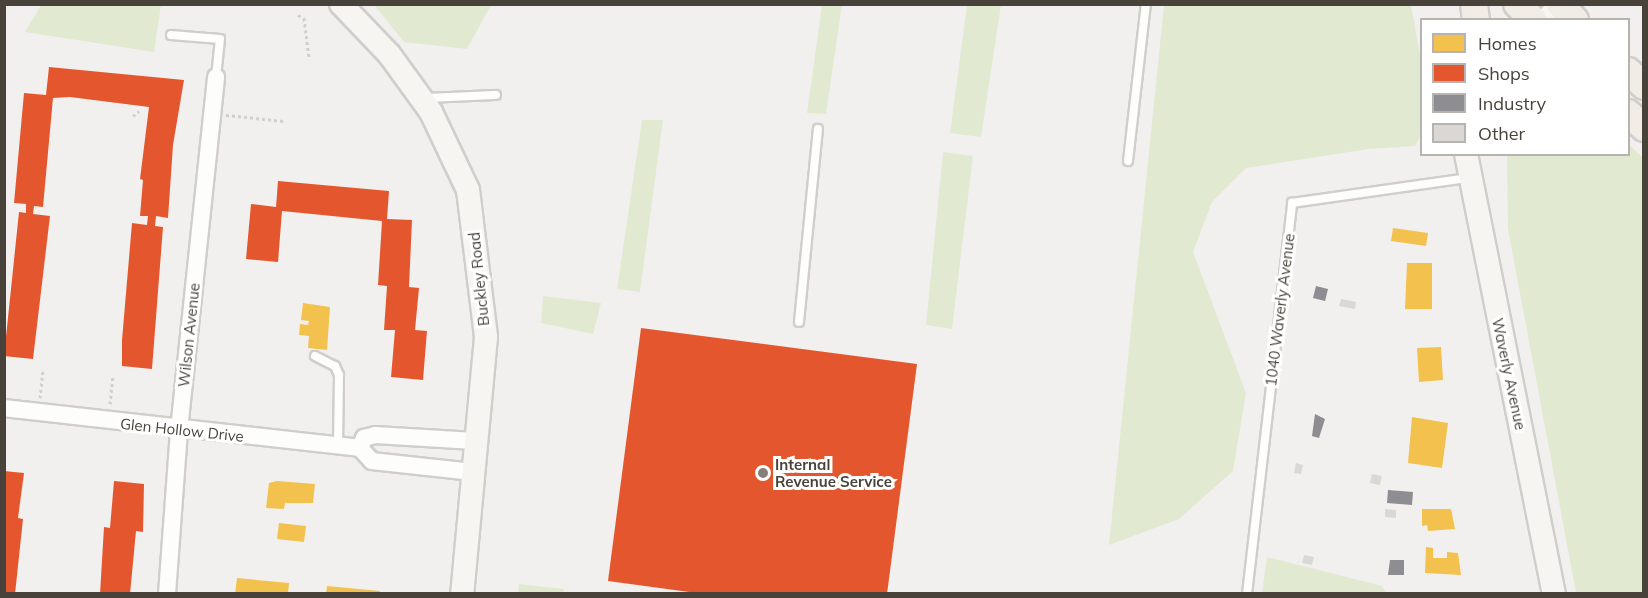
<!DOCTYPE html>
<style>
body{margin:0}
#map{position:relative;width:1648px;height:598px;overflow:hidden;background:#f2f0ee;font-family:Mulish,sans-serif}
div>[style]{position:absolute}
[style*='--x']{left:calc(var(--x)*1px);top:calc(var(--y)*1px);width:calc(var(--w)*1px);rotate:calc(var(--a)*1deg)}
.green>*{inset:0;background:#e1e9d1}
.homes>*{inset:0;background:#f2c14e}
.shops>*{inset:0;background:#e4572e}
.industry>*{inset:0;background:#8d8d92}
.building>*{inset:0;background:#dad8d5}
.path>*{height:3px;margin-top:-1.5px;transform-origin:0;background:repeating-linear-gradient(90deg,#d2d0cc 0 3px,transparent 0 6px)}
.roads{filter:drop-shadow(2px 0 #d0cecb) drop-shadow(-2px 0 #d0cecb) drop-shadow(0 2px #d0cecb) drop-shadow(0 -2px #d0cecb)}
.lane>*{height:8px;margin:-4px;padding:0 4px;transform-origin:4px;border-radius:4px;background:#fdfdfc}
.street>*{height:16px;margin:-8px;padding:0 8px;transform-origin:8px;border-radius:8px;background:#fdfdfc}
.secondary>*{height:22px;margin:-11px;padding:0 11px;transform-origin:11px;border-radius:11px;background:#f6f5f1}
.primary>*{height:26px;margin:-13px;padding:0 13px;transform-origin:13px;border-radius:13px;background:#f1ede6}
.dots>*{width:16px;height:16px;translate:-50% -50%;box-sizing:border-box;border:3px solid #fff;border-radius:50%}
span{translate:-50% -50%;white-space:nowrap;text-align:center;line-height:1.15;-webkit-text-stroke:6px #fff;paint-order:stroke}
.street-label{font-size:15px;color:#48423a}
.poi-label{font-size:15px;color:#48423a;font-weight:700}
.left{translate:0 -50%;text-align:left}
.frame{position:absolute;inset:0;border:6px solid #48423a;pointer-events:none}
.legend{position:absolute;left:1420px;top:18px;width:210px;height:138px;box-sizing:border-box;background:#fff;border:2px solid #b6b3b0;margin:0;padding:8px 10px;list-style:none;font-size:18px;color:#48423a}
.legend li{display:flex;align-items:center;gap:12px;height:30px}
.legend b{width:30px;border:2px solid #b6b3b0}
</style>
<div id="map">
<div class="green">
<i style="clip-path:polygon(41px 5px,161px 5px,154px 52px,25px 32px)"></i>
<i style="clip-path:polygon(374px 5px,491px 5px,467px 49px,404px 42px)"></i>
<i style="clip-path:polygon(822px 5px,842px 5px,826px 114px,807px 113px)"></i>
<i style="clip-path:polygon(967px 5px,1001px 5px,981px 137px,950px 133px)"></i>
<i style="clip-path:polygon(1164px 5px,1411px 5px,1421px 60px,1421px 135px,1415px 146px,1369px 149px,1246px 168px,1212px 202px,1193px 252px,1246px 393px,1233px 471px,1179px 519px,1109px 545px)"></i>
<i style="clip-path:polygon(642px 120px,663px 120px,640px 292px,617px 289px)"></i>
<i style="clip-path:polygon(1629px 144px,1644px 159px,1643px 593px,1576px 593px,1508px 229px,1507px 155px,1628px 154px)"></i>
<i style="clip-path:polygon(943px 152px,973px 156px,952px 329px,926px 325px)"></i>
<i style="clip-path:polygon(543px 296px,601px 303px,593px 334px,541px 323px)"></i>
<i style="clip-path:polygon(1267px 557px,1382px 586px,1386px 593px,1262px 593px)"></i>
<i style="clip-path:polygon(519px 584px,564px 589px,563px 593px,518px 593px)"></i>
</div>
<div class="homes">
<i style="clip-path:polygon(1393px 228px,1428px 233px,1426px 246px,1391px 241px)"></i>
<i style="clip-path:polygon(1407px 263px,1432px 263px,1432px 309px,1405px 309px)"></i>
<i style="clip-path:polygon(303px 303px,330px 307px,327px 350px,308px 348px,309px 336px,299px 335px,300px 324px,308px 325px,309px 321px,301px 320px)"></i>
<i style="clip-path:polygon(1441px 347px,1443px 380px,1419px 382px,1417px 348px)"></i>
<i style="clip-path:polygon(1412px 417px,1448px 423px,1442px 468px,1408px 463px)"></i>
<i style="clip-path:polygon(277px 481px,315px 484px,313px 503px,285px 503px,284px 509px,266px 508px,269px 483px)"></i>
<i style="clip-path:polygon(1422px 509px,1451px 509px,1455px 529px,1428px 531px,1427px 525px,1422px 526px)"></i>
<i style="clip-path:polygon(279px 523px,306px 526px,304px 542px,277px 539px)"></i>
<i style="clip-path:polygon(1426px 547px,1433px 548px,1433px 558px,1447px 558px,1447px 552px,1458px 553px,1461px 575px,1425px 573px)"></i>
<i style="clip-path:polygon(237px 578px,289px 583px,288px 594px,235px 594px)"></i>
<i style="clip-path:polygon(327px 586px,380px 591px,380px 594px,326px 594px)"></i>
</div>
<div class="shops">
<i style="clip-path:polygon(49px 67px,184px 80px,173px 145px,168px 218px,156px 216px,155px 226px,163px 227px,152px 369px,122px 366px,122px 340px,132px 223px,147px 225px,148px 216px,140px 216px,143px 180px,140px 179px,149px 107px,70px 97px,53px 98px,43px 207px,34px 206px,33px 214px,50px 216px,33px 359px,4px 356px,19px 212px,26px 213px,26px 204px,14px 203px,24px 93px,46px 95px)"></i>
<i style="clip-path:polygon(278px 181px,389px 191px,387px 219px,412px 220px,409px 287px,419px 288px,415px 330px,427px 331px,423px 380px,391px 377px,395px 330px,384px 330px,387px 286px,378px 285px,382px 221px,282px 211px,278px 262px,246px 259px,251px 204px,276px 207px)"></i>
<i style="clip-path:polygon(641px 328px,917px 364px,887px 594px,704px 594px,608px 581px)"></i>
<i style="clip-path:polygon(4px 471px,24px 473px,18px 518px,23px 519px,15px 594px,4px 594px)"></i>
<i style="clip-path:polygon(114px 481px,144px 484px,143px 532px,136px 531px,130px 594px,100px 594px,104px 527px,110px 528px)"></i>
</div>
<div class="industry">
<i style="clip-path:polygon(1316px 286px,1328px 289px,1325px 301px,1313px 298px)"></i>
<i style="clip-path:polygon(1315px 414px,1325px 419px,1319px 438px,1312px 436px)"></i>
<i style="clip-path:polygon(1388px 490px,1413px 492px,1412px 505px,1387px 503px)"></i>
<i style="clip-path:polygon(1390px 560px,1404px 560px,1404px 575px,1388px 575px)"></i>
</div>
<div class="building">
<i style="clip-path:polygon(1341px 299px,1356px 302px,1355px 309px,1339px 306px)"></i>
<i style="clip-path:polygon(1296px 463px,1303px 465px,1301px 474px,1294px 473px)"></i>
<i style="clip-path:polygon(1372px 474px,1382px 476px,1380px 485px,1370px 483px)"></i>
<i style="clip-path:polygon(1385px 509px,1396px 510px,1396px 518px,1385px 517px)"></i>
<i style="clip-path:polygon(1304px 555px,1314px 557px,1312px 565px,1302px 563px)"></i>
</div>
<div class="path">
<i style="--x:298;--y:15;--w:7;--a:27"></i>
<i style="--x:304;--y:18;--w:40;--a:82.9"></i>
<i style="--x:226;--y:115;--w:58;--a:5.9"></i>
<i style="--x:133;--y:116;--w:8;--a:-40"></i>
<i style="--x:40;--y:398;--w:28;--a:-84"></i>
<i style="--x:110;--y:404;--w:28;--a:-84"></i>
</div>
<div class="roads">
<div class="lane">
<i style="--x:171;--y:35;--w:49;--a:4.7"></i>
<i style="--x:220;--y:39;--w:38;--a:96"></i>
<i style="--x:425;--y:98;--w:71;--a:-2.4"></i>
<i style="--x:1128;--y:161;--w:158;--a:-83.5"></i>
<i style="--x:799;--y:322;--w:194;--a:-84.4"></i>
<i style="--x:315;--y:356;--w:22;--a:27"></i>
<i style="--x:335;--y:366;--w:10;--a:66"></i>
<i style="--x:339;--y:375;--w:71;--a:90.8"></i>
<i style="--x:1247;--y:594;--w:394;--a:-83.4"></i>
<i style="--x:1292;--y:203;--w:178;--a:-8.1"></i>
</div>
<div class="street">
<i style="--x:4;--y:408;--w:358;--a:6.4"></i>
<i style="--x:473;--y:472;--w:102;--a:-173.8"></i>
<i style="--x:372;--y:461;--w:18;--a:-133"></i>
<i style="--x:360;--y:448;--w:11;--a:-68"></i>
<i style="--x:364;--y:438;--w:11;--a:-15"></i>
<i style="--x:375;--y:435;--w:100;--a:3.4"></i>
<i style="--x:167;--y:594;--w:164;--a:-85.8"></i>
<i style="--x:179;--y:430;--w:355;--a:-84"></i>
</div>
<div class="secondary">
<i style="--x:341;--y:4;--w:69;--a:46.2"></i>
<i style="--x:389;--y:54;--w:72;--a:54.1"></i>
<i style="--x:431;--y:112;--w:86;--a:64.6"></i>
<i style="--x:468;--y:190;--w:148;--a:83"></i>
<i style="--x:486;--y:337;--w:258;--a:95.3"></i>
<i style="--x:1546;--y:20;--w:21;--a:-47"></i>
<i style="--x:1466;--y:154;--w:449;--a:78.7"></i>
</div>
<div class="primary">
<i style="--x:1474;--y:4;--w:16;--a:83"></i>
<i style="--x:1517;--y:4;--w:23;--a:45"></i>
<i style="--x:1560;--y:4;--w:22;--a:47"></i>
<i style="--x:1628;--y:71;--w:22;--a:43"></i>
<i style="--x:1628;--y:113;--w:22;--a:43"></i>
</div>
</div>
<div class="dots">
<i style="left:763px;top:473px;background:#847f79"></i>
</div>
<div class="street-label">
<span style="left:479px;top:279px;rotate:-96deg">Buckley Road</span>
<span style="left:1280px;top:310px;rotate:-83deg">1040 Waverly Avenue</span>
<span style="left:189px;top:335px;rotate:-84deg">Wilson Avenue</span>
<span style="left:1509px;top:374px;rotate:78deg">Waverly Avenue</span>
<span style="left:182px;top:430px;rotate:6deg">Glen Hollow Drive</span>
</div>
<div class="poi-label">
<span class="left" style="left:775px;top:473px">Internal<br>Revenue Service</span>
</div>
<div class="frame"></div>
<ul class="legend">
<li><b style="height:16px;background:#f2c14e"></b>Homes</li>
<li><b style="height:16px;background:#e4572e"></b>Shops</li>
<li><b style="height:16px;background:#8d8d92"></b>Industry</li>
<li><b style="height:16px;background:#dad8d5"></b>Other</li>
</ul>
</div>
